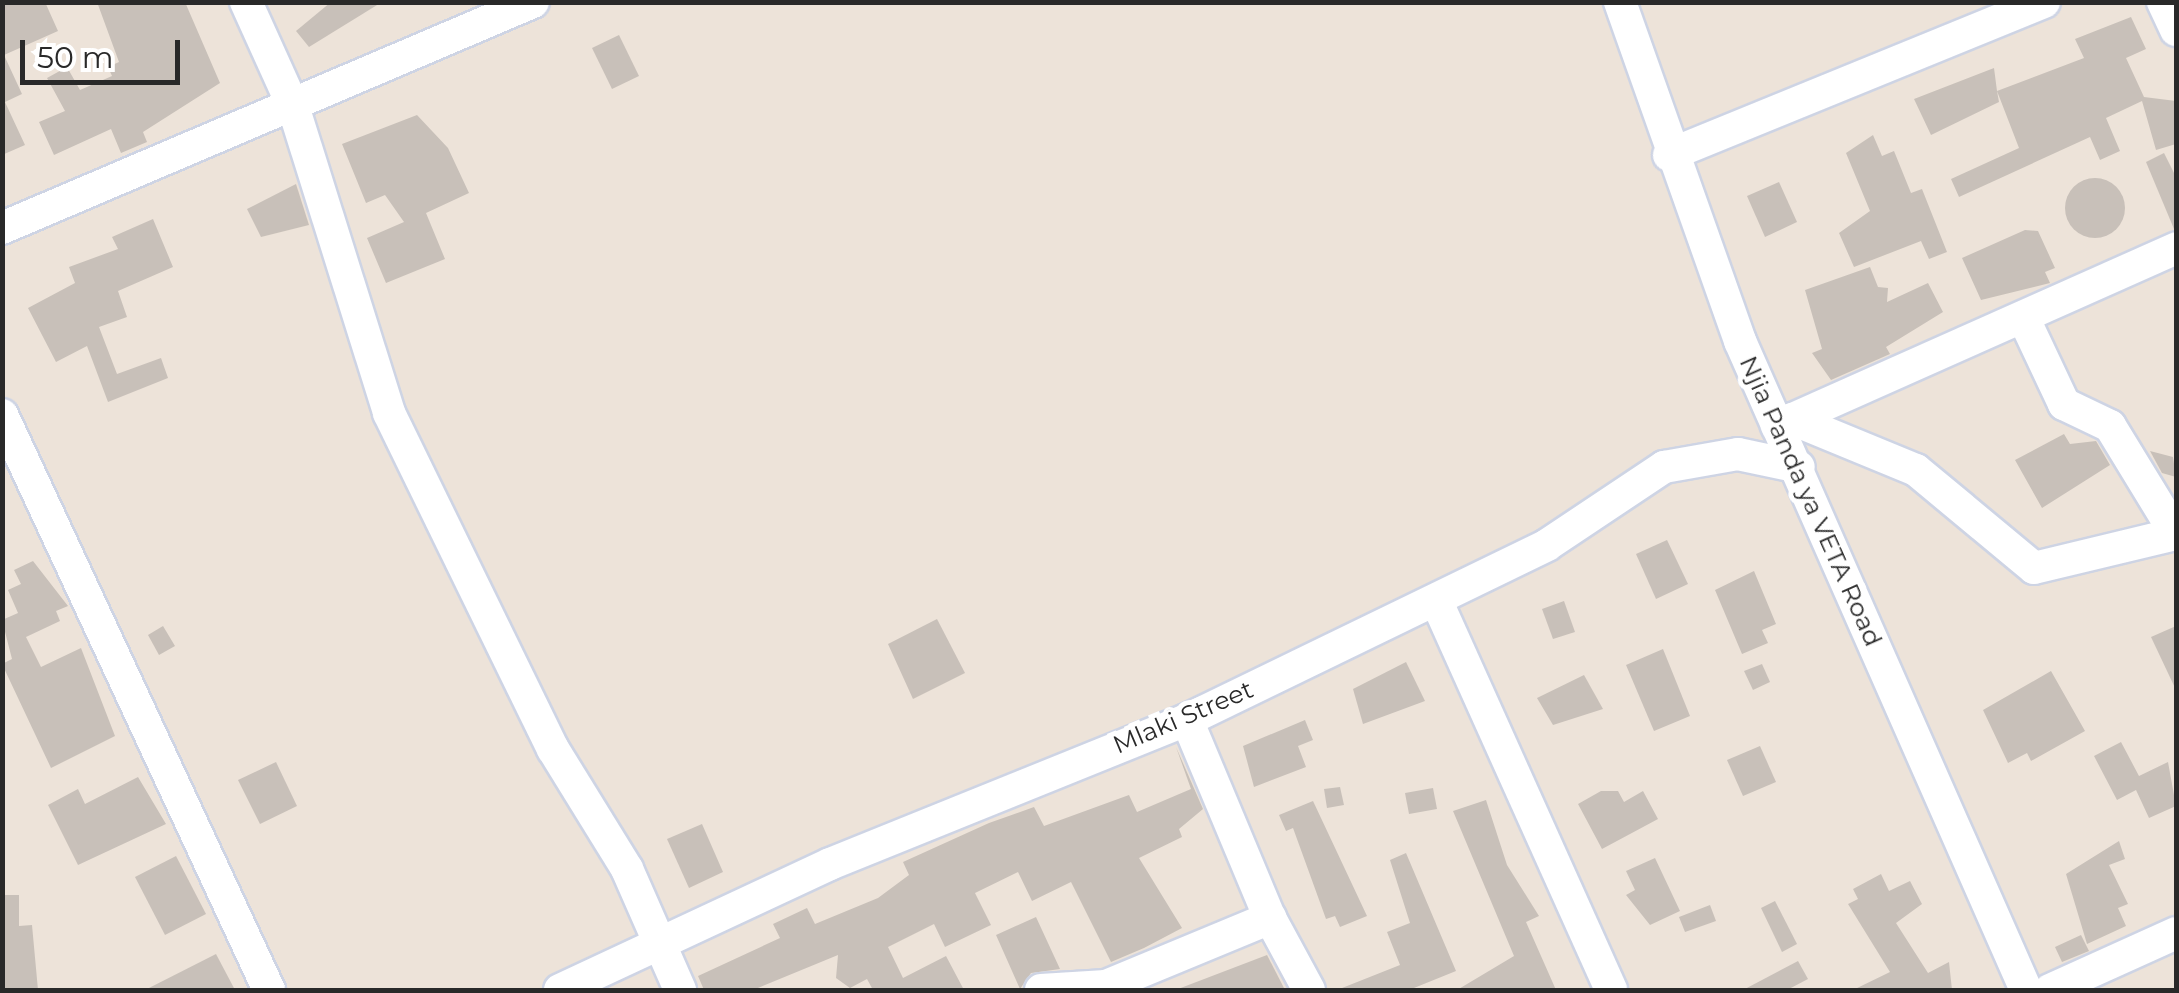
<!DOCTYPE html>
<style>
body{margin:0}
#map{position:relative;width:2179px;height:993px;overflow:hidden;background:#ede3d9;font-family:Montserrat,sans-serif}
div>[style]{position:absolute}
[style*='--x']{left:calc(var(--x)*1px);top:calc(var(--y)*1px);width:calc(var(--w)*1px);rotate:calc(var(--a)*1deg)}
.building>*{inset:0;background:#c8c0b9}
.round{border-radius:50%}
.roads{filter:drop-shadow(2px 0 #ced4e4) drop-shadow(-2px 0 #ced4e4) drop-shadow(0 2px #ced4e4) drop-shadow(0 -2px #ced4e4)}
.minor>*{height:32px;margin:-16px;padding:0 16px;transform-origin:16px;border-radius:16px;background:#fff}
span{translate:-50% -50%;white-space:nowrap;text-align:center;line-height:1.15;-webkit-text-stroke:10px #fff;paint-order:stroke}
.street-label{font-size:25px;color:#292929}
.frame{position:absolute;inset:0;border:5px solid #292929;pointer-events:none}
.scale{position:absolute;left:20px;top:40px;width:160px;height:45px;box-sizing:border-box;border:5px solid #292929;border-top:0;padding-left:12px;font-size:30px;line-height:35px;white-space:nowrap;color:#292929;-webkit-text-stroke:8px #fff;paint-order:stroke}
</style>
<div id="map">
<div class="building">
<i style="clip-path:polygon(2px 2px,45px 2px,58px 31px,4px 55px,22px 94px,5px 102px,25px 145px,2px 155px)"></i>
<i style="clip-path:polygon(97px 2px,185px 2px,220px 83px,143px 132px,147px 142px,121px 153px,111px 129px,54px 155px,39px 122px,65px 111px,47px 78px,67px 67px,80px 90px,112px 76px,108px 67px,119px 62px)"></i>
<i style="clip-path:polygon(331px 2px,382px 2px,309px 47px,296px 31px)"></i>
<i style="clip-path:polygon(2131px 17px,2146px 49px,2126px 58px,2144px 97px,2176px 101px,2176px 144px,2156px 150px,2142px 101px,2106px 118px,2120px 151px,2100px 160px,2090px 137px,1959px 197px,1951px 179px,2019px 148px,1997px 91px,1999px 102px,1931px 135px,1914px 99px,1994px 68px,1997px 91px,2084px 58px,2075px 39px)"></i>
<i style="clip-path:polygon(619px 35px,639px 76px,612px 89px,592px 48px)"></i>
<i style="clip-path:polygon(417px 115px,448px 148px,469px 193px,426px 213px,445px 259px,386px 283px,367px 238px,404px 222px,385px 195px,366px 203px,342px 144px)"></i>
<i style="clip-path:polygon(1873px 135px,1882px 156px,1894px 151px,1911px 193px,1922px 189px,1947px 252px,1929px 259px,1921px 241px,1854px 267px,1839px 233px,1870px 211px,1846px 153px)"></i>
<i style="clip-path:polygon(2164px 153px,2176px 177px,2174px 229px,2146px 162px)"></i>
<i class="round" style="left:2065px;top:178px;width:60px;height:60px"></i>
<i style="clip-path:polygon(1779px 182px,1797px 222px,1765px 237px,1747px 196px)"></i>
<i style="clip-path:polygon(296px 184px,309px 225px,261px 237px,247px 209px)"></i>
<i style="clip-path:polygon(153px 219px,173px 267px,118px 291px,127px 317px,99px 327px,117px 374px,161px 358px,168px 378px,108px 402px,87px 346px,56px 362px,28px 308px,75px 283px,69px 267px,118px 249px,112px 237px)"></i>
<i style="clip-path:polygon(2025px 230px,2038px 231px,2055px 268px,2045px 272px,2050px 283px,1981px 300px,1962px 258px)"></i>
<i style="clip-path:polygon(1870px 267px,1878px 287px,1888px 288px,1887px 302px,1928px 283px,1943px 312px,1886px 347px,1890px 354px,1831px 380px,1812px 353px,1822px 349px,1805px 290px)"></i>
<i style="clip-path:polygon(2064px 434px,2070px 444px,2096px 441px,2110px 465px,2042px 508px,2015px 460px)"></i>
<i style="clip-path:polygon(2150px 451px,2173px 457px,2176px 477px,2162px 473px)"></i>
<i style="clip-path:polygon(1667px 540px,1688px 584px,1656px 599px,1636px 554px)"></i>
<i style="clip-path:polygon(33px 561px,68px 606px,56px 611px,60px 621px,26px 637px,41px 667px,81px 648px,115px 736px,51px 768px,2px 664px,12px 659px,2px 620px,18px 613px,8px 590px,21px 584px,14px 570px)"></i>
<i style="clip-path:polygon(1754px 571px,1776px 624px,1762px 630px,1768px 643px,1742px 654px,1715px 590px)"></i>
<i style="clip-path:polygon(1564px 601px,1575px 632px,1553px 639px,1542px 609px)"></i>
<i style="clip-path:polygon(937px 619px,965px 673px,913px 699px,888px 644px)"></i>
<i style="clip-path:polygon(163px 626px,175px 646px,159px 655px,148px 635px)"></i>
<i style="clip-path:polygon(2176px 626px,2176px 690px,2151px 637px)"></i>
<i style="clip-path:polygon(1663px 649px,1690px 716px,1654px 731px,1626px 665px)"></i>
<i style="clip-path:polygon(1406px 662px,1425px 701px,1363px 724px,1353px 689px)"></i>
<i style="clip-path:polygon(1762px 664px,1770px 682px,1753px 690px,1744px 671px)"></i>
<i style="clip-path:polygon(2051px 671px,2085px 731px,2031px 761px,2027px 753px,2008px 763px,1983px 710px)"></i>
<i style="clip-path:polygon(1584px 675px,1603px 709px,1553px 725px,1537px 698px)"></i>
<i style="clip-path:polygon(1305px 720px,1313px 740px,1298px 746px,1306px 767px,1254px 787px,1243px 746px)"></i>
<i style="clip-path:polygon(2121px 742px,2139px 776px,2168px 762px,2176px 806px,2149px 818px,2136px 790px,2117px 800px,2094px 756px)"></i>
<i style="clip-path:polygon(1760px 746px,1776px 782px,1743px 796px,1727px 760px)"></i>
<i style="clip-path:polygon(1176px 747px,1203px 809px,1179px 829px,1182px 837px,1139px 858px,1182px 928px,1144px 948px,1111px 962px,1071px 882px,1032px 901px,1018px 872px,975px 893px,991px 925px,945px 947px,934px 924px,888px 947px,903px 978px,946px 956px,964px 990px,873px 990px,867px 979px,850px 988px,836px 978px,838px 955px,753px 990px,704px 990px,698px 976px,780px 938px,773px 924px,807px 908px,815px 924px,878px 898px,909px 875px,903px 862px,989px 823px,1034px 807px,1044px 826px,1129px 795px,1137px 812px,1191px 789px)"></i>
<i style="clip-path:polygon(276px 762px,297px 806px,260px 824px,238px 780px)"></i>
<i style="clip-path:polygon(138px 777px,166px 824px,78px 865px,48px 805px,78px 789px,85px 804px)"></i>
<i style="clip-path:polygon(1340px 787px,1344px 805px,1327px 808px,1324px 789px)"></i>
<i style="clip-path:polygon(1433px 788px,1437px 809px,1409px 814px,1405px 793px)"></i>
<i style="clip-path:polygon(1601px 791px,1618px 791px,1624px 802px,1643px 791px,1658px 819px,1602px 849px,1578px 804px)"></i>
<i style="clip-path:polygon(1486px 800px,1507px 865px,1539px 916px,1526px 922px,1556px 990px,1457px 990px,1514px 956px,1453px 811px)"></i>
<i style="clip-path:polygon(1313px 801px,1367px 916px,1340px 927px,1335px 916px,1326px 919px,1293px 828px,1286px 831px,1279px 815px)"></i>
<i style="clip-path:polygon(702px 824px,723px 872px,689px 888px,667px 839px)"></i>
<i style="clip-path:polygon(2119px 841px,2125px 859px,2109px 865px,2128px 904px,2118px 908px,2126px 926px,2087px 944px,2066px 874px)"></i>
<i style="clip-path:polygon(1406px 853px,1456px 971px,1409px 990px,1337px 990px,1400px 965px,1387px 932px,1410px 923px,1390px 860px)"></i>
<i style="clip-path:polygon(176px 856px,206px 914px,165px 935px,135px 877px)"></i>
<i style="clip-path:polygon(1655px 858px,1680px 911px,1650px 925px,1626px 895px,1635px 890px,1626px 871px)"></i>
<i style="clip-path:polygon(1881px 874px,1889px 891px,1910px 881px,1922px 904px,1896px 923px,1928px 973px,1949px 962px,1952px 990px,1853px 990px,1890px 972px,1848px 904px,1858px 899px,1853px 889px)"></i>
<i style="clip-path:polygon(2px 895px,19px 895px,19px 926px,32px 925px,38px 990px,2px 990px)"></i>
<i style="clip-path:polygon(1775px 901px,1797px 944px,1782px 952px,1761px 908px)"></i>
<i style="clip-path:polygon(1710px 905px,1716px 921px,1685px 932px,1679px 917px)"></i>
<i style="clip-path:polygon(1036px 917px,1060px 969px,1031px 973px,1020px 989px,996px 935px)"></i>
<i style="clip-path:polygon(2081px 935px,2089px 951px,2062px 962px,2055px 947px)"></i>
<i style="clip-path:polygon(216px 954px,235px 990px,145px 990px)"></i>
<i style="clip-path:polygon(1267px 955px,1285px 990px,1178px 990px,1178px 989px)"></i>
<i style="clip-path:polygon(1798px 961px,1808px 979px,1787px 990px,1743px 990px)"></i>
</div>
<div class="roads">
<div class="minor">
<i style="--x:246;--y:2;--w:114;--a:65.7"></i>
<i style="--x:293;--y:106;--w:322;--a:72.6"></i>
<i style="--x:389;--y:413;--w:374;--a:64"></i>
<i style="--x:553;--y:749;--w:141;--a:58.3"></i>
<i style="--x:627;--y:869;--w:132;--a:66.3"></i>
<i style="--x:1620;--y:2;--w:360;--a:70.5"></i>
<i style="--x:1740;--y:341;--w:709;--a:66.22"></i>
<i style="--x:2163;--y:2;--w:31;--a:65"></i>
<i style="--x:1669;--y:155;--w:405;--a:-22.2"></i>
<i style="--x:2;--y:228;--w:577;--a:-23.06"></i>
<i style="--x:2025;--y:321;--w:92;--a:64.8"></i>
<i style="--x:2064;--y:404;--w:51;--a:25.6"></i>
<i style="--x:2110;--y:426;--w:127;--a:58.6"></i>
<i style="--x:2;--y:415;--w:634;--a:65.09"></i>
<i style="--x:1792;--y:419;--w:134;--a:22.4"></i>
<i style="--x:1916;--y:470;--w:153;--a:39.7"></i>
<i style="--x:2034;--y:568;--w:146;--a:-13.5"></i>
<i style="--x:1777;--y:426;--w:437;--a:-24"></i>
<i style="--x:1436;--y:600;--w:427;--a:65.8"></i>
<i style="--x:1187;--y:720;--w:215;--a:67.3"></i>
<i style="--x:560;--y:990;--w:298;--a:-25"></i>
<i style="--x:830;--y:864;--w:385;--a:-22"></i>
<i style="--x:1187;--y:720;--w:400;--a:-25.9"></i>
<i style="--x:1547;--y:545;--w:141;--a:-33.7"></i>
<i style="--x:1664;--y:467;--w:75;--a:-10"></i>
<i style="--x:1738;--y:454;--w:62;--a:12"></i>
<i style="--x:1041;--y:990;--w:65;--a:-3.5"></i>
<i style="--x:1106;--y:986;--w:178;--a:-22.5"></i>
<i style="--x:1270;--y:918;--w:82;--a:61.6"></i>
<i style="--x:2050;--y:990;--w:138;--a:-24.3"></i>
</div>
</div>
<div class="street-label">
<span style="left:1811px;top:501px;rotate:66deg">Njia Panda ya VETA Road</span>
<span style="left:1183px;top:717px;rotate:-23deg">Mlaki Street</span>
</div>
<div class="frame"></div>
<div class="scale">50 m</div>
</div>
